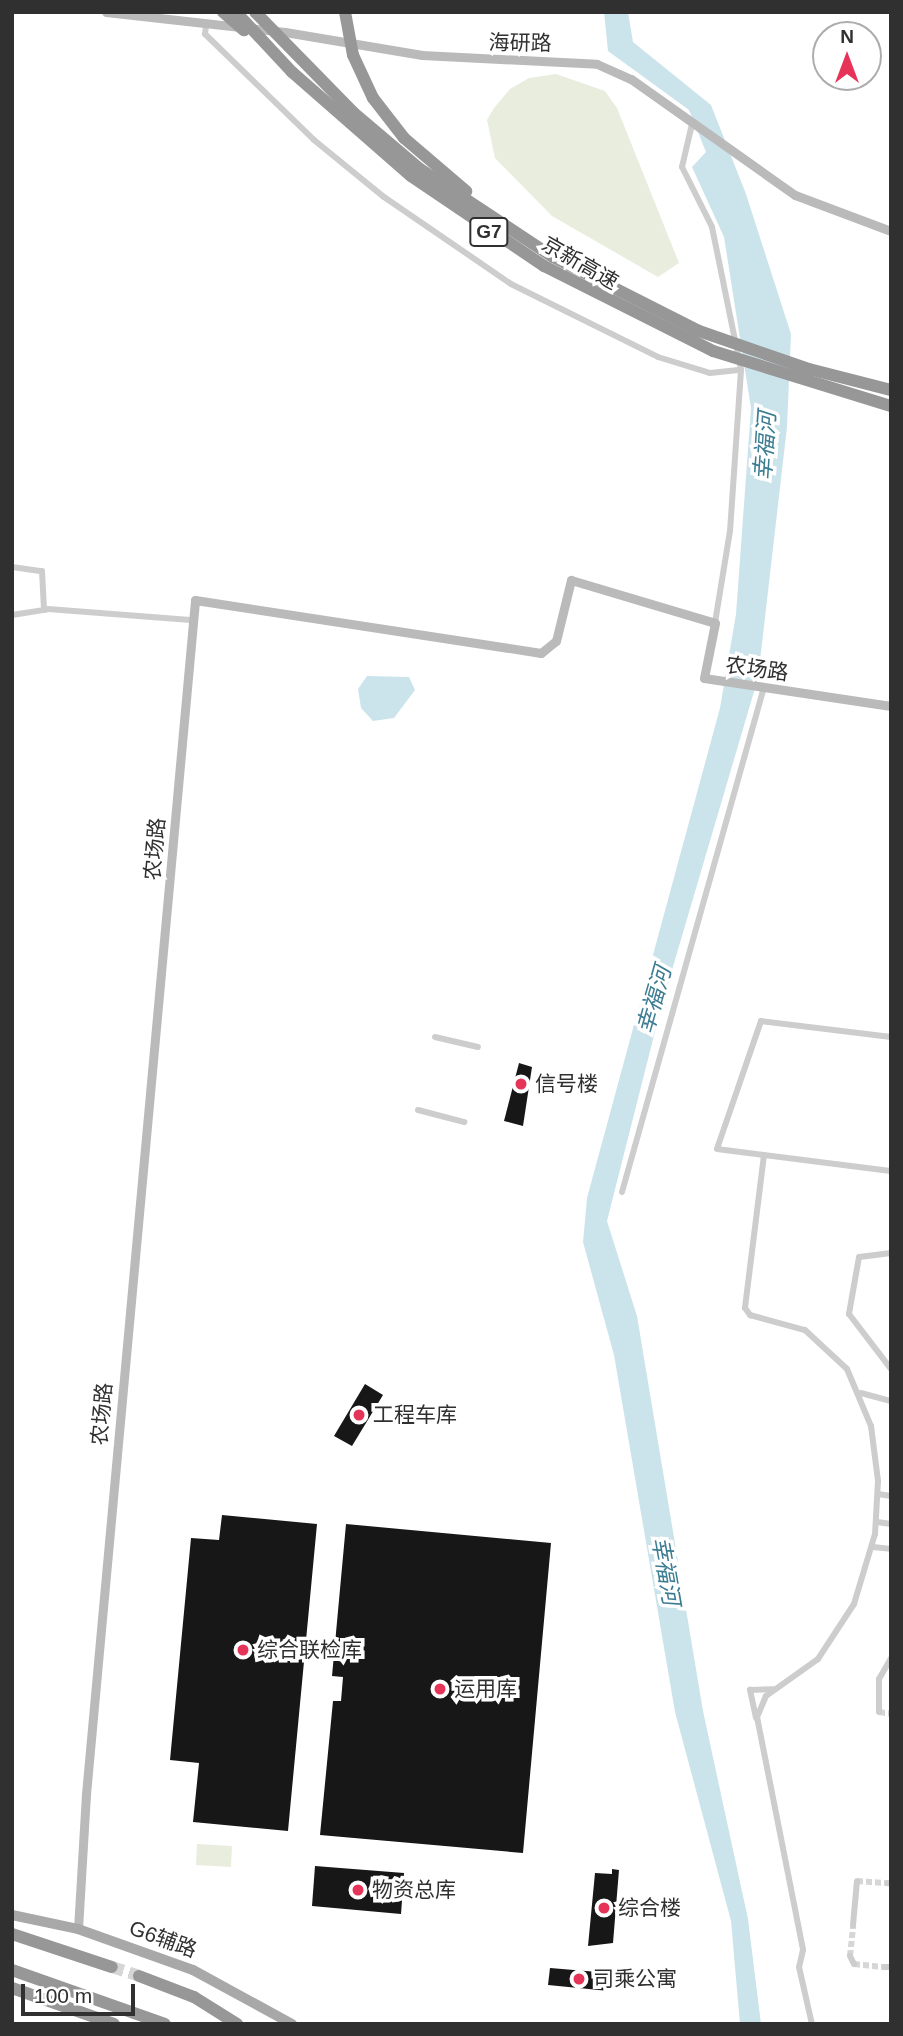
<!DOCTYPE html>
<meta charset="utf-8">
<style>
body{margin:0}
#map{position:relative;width:903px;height:2036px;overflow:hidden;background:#fff;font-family:Helvetica,"Noto Sans SC",sans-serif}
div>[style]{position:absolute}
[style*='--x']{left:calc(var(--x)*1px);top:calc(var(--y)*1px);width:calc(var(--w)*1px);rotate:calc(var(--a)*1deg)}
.green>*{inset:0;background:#e8edde}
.water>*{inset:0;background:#cbe4ec}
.building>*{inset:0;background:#171717}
.street-tunnel>*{height:6px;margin-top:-3px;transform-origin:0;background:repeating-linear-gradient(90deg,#d6d6d6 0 6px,transparent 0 9px)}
.highway-tunnel>*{height:12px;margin-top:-6px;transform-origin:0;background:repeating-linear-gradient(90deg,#d6d6d6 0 12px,transparent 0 18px)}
.street>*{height:6px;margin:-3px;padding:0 3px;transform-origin:3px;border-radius:3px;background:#cdcdcd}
.secondary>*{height:9px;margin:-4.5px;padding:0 4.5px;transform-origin:4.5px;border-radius:4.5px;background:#bababa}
.primary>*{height:10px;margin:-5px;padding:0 5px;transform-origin:5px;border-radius:5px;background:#a8a8a8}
.highway>*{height:12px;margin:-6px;padding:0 6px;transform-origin:6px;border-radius:6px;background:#979797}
.dots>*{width:19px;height:19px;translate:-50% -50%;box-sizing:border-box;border:4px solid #fff;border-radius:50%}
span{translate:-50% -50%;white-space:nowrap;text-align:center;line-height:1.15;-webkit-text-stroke:7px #fff;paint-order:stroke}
.shield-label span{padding:2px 5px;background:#fff;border:2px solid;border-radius:5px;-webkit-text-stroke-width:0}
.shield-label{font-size:19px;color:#303030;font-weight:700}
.street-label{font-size:21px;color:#303030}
.poi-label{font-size:21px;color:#303030}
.left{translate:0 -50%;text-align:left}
.water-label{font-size:23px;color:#3d7d93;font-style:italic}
.frame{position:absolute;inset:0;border:14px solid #303030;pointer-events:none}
.north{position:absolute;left:812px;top:21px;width:70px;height:70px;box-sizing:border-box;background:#fff;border:2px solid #acacac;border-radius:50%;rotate:0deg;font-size:19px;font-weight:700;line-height:28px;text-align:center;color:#303030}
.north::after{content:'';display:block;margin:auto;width:24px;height:32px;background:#e53458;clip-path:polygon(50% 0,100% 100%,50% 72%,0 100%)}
.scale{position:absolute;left:21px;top:1984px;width:114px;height:32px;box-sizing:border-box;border:4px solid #303030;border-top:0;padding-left:9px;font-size:21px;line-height:24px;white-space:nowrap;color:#303030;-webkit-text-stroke:5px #fff;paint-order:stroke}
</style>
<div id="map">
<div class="green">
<i style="clip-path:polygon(556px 74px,605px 91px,617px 108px,679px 263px,658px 277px,552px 216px,495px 158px,487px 120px,494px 108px,510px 89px,529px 78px)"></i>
<i style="clip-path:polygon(197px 1844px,232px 1846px,231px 1867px,196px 1865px)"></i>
</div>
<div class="water">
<i style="clip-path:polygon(604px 12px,628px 12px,633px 42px,711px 105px,746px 194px,791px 334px,787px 427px,758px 678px,662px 1004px,607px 1221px,637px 1316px,703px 1711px,748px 1919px,761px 2024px,740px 2024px,731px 1921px,675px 1712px,614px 1355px,583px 1242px,587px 1198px,720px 708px,736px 614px,751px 408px,724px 237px,692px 167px,706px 152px,689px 110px,608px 51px)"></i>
<i style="clip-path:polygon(367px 676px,409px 677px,415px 690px,394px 718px,373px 721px,361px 708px,358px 689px)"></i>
</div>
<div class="building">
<i style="clip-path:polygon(519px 1063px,532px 1067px,523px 1126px,504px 1121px)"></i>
<i style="clip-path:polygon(365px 1384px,383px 1395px,352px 1446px,334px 1436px)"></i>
<i style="clip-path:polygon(222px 1515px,317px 1524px,288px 1831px,193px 1822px,199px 1763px,170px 1760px,191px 1538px,219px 1540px)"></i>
<i style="clip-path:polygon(346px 1524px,551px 1543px,523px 1853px,320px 1835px,333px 1701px,341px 1701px,343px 1677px,332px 1676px)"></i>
<i style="clip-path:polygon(315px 1866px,404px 1873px,401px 1914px,312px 1906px)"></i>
<i style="clip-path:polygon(612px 1869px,619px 1870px,613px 1943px,588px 1946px,595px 1873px,612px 1874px)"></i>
<i style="clip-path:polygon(550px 1968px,610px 1973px,609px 1991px,548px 1985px)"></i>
</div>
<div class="street-tunnel">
<i style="--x:879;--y:1712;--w:12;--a:9"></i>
<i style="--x:857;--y:1881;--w:31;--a:4"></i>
<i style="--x:850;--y:1956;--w:31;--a:-84"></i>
<i style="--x:854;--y:1964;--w:31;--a:6"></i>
</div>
<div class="highway-tunnel">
<i style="--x:112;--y:1967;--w:28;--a:18"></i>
</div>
<div class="street">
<i style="--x:206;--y:26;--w:8;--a:97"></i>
<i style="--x:205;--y:34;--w:152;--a:44.2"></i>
<i style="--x:314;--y:140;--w:90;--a:39.2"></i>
<i style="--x:384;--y:197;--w:154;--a:34.4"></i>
<i style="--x:511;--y:284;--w:164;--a:26.4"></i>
<i style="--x:658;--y:357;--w:54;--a:17.1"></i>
<i style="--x:710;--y:373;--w:31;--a:-6"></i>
<i style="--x:692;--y:124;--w:44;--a:103.1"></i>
<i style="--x:682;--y:167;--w:67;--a:63.4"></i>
<i style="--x:712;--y:227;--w:146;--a:78.5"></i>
<i style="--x:741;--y:370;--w:161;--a:93.9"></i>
<i style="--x:730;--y:531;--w:93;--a:99.3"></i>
<i style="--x:12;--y:567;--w:30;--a:8"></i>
<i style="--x:42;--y:571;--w:39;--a:87"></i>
<i style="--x:12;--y:615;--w:36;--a:-9"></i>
<i style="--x:48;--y:609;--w:143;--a:4.4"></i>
<i style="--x:435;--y:1037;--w:44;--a:13.1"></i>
<i style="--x:891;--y:1037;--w:131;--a:-173"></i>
<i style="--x:761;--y:1021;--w:135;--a:109"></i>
<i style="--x:717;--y:1149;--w:175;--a:7.2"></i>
<i style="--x:418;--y:1110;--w:48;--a:14.6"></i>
<i style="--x:764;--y:1155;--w:154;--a:97.1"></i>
<i style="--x:745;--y:1308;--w:9;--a:54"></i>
<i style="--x:750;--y:1315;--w:57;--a:15.3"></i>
<i style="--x:805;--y:1330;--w:57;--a:42.9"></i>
<i style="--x:847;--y:1369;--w:62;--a:67.2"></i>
<i style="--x:871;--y:1426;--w:55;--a:82.7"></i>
<i style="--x:878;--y:1481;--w:53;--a:93.2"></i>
<i style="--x:875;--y:1534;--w:73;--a:106.7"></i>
<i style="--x:854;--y:1604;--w:66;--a:123.2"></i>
<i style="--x:818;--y:1659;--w:64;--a:144.6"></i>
<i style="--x:766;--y:1696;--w:23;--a:113"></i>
<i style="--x:757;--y:1717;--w:237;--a:78.8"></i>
<i style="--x:803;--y:1950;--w:17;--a:103"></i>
<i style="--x:799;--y:1967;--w:58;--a:77.2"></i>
<i style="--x:622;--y:1192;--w:525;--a:-74.29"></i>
<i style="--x:891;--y:1253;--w:32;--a:173"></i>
<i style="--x:859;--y:1257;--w:58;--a:100"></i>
<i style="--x:849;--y:1314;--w:69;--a:52.6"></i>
<i style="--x:861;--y:1393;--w:31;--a:15"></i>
<i style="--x:878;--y:1494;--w:13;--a:9"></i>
<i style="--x:877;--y:1522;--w:14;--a:8"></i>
<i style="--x:873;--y:1547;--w:18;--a:6"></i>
<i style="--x:879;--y:1712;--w:33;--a:-90"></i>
<i style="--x:879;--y:1679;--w:24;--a:-60"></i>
<i style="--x:756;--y:1718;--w:29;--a:-102"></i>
<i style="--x:750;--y:1690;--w:23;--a:-2"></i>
<i style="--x:888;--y:1883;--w:3;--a:18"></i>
<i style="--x:853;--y:1925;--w:44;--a:-84.8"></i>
<i style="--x:850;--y:1956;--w:9;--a:63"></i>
<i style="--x:885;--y:1967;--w:6;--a:0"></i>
</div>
<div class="secondary">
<i style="--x:106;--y:12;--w:180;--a:6.4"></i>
<i style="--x:285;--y:32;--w:139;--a:9.5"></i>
<i style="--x:422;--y:55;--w:175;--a:2.9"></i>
<i style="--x:597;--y:64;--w:37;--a:24"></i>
<i style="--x:631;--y:79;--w:201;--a:35.3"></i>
<i style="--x:795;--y:195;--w:103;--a:20.6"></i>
<i style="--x:78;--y:1929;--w:135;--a:-86.6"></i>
<i style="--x:86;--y:1794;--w:1199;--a:-84.78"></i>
<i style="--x:195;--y:600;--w:350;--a:8.7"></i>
<i style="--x:541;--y:653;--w:19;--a:-39"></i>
<i style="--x:556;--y:641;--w:63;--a:-76.2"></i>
<i style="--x:571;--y:580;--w:150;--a:16.6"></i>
<i style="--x:715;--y:623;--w:56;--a:101.3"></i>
<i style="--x:704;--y:678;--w:189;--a:8.5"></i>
</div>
<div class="primary">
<i style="--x:12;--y:1915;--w:67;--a:12"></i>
<i style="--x:78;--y:1929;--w:122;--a:19.6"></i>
<i style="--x:193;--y:1970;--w:113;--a:28.6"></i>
</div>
<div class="highway">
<i style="--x:223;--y:12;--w:28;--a:41"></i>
<i style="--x:236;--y:12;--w:82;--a:47"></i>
<i style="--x:292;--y:72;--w:158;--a:41.2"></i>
<i style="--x:411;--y:176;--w:161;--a:34.1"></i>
<i style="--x:544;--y:266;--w:189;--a:26.7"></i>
<i style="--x:713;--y:351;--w:186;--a:17.2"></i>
<i style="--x:255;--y:12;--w:141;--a:45.6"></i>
<i style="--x:354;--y:113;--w:87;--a:40.3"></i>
<i style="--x:420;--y:169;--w:159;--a:33.5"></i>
<i style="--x:553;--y:257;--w:164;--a:26.9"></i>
<i style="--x:699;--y:331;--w:116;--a:19.1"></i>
<i style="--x:809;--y:369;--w:85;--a:14.4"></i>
<i style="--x:345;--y:12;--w:44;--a:79.5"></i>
<i style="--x:353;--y:55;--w:47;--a:65.1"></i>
<i style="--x:373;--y:98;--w:51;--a:52.2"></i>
<i style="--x:404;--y:138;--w:82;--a:40.5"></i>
<i style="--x:12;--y:1934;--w:105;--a:18.3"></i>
<i style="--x:12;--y:1970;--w:162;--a:19.4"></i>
<i style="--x:139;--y:1976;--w:59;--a:20.9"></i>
<i style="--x:194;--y:1997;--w:51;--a:32.1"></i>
<i style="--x:12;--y:1988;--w:108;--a:19.4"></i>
</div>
<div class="dots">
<i style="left:521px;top:1084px;background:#e53458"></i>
<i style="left:359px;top:1415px;background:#e53458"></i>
<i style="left:243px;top:1650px;background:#e53458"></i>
<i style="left:440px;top:1689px;background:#e53458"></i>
<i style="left:358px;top:1890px;background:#e53458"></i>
<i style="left:604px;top:1908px;background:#e53458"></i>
<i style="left:579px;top:1979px;background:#e53458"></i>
</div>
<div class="shield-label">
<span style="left:489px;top:232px">G7</span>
</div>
<div class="street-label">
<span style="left:520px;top:43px;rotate:1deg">海研路</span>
<span style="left:580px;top:263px;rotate:30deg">京新高速</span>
<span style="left:757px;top:669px;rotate:8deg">农场路</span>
<span style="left:155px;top:849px;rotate:-85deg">农场路</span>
<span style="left:102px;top:1414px;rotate:-85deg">农场路</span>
<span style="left:163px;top:1939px;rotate:20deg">G6辅路</span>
</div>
<div class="poi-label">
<span class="left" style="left:535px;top:1084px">信号楼</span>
<span class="left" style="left:373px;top:1415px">工程车库</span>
<span class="left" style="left:257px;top:1650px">综合联检库</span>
<span class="left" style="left:454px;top:1689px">运用库</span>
<span class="left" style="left:372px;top:1890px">物资总库</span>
<span class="left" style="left:618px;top:1908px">综合楼</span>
<span class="left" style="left:593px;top:1979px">司乘公寓</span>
</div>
<div class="water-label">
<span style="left:765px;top:446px;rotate:-86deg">幸福河</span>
<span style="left:654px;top:1000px;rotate:-74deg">幸福河</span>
<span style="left:666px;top:1571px;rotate:80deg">幸福河</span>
</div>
<div class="frame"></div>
<div class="north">N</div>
<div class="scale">100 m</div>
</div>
